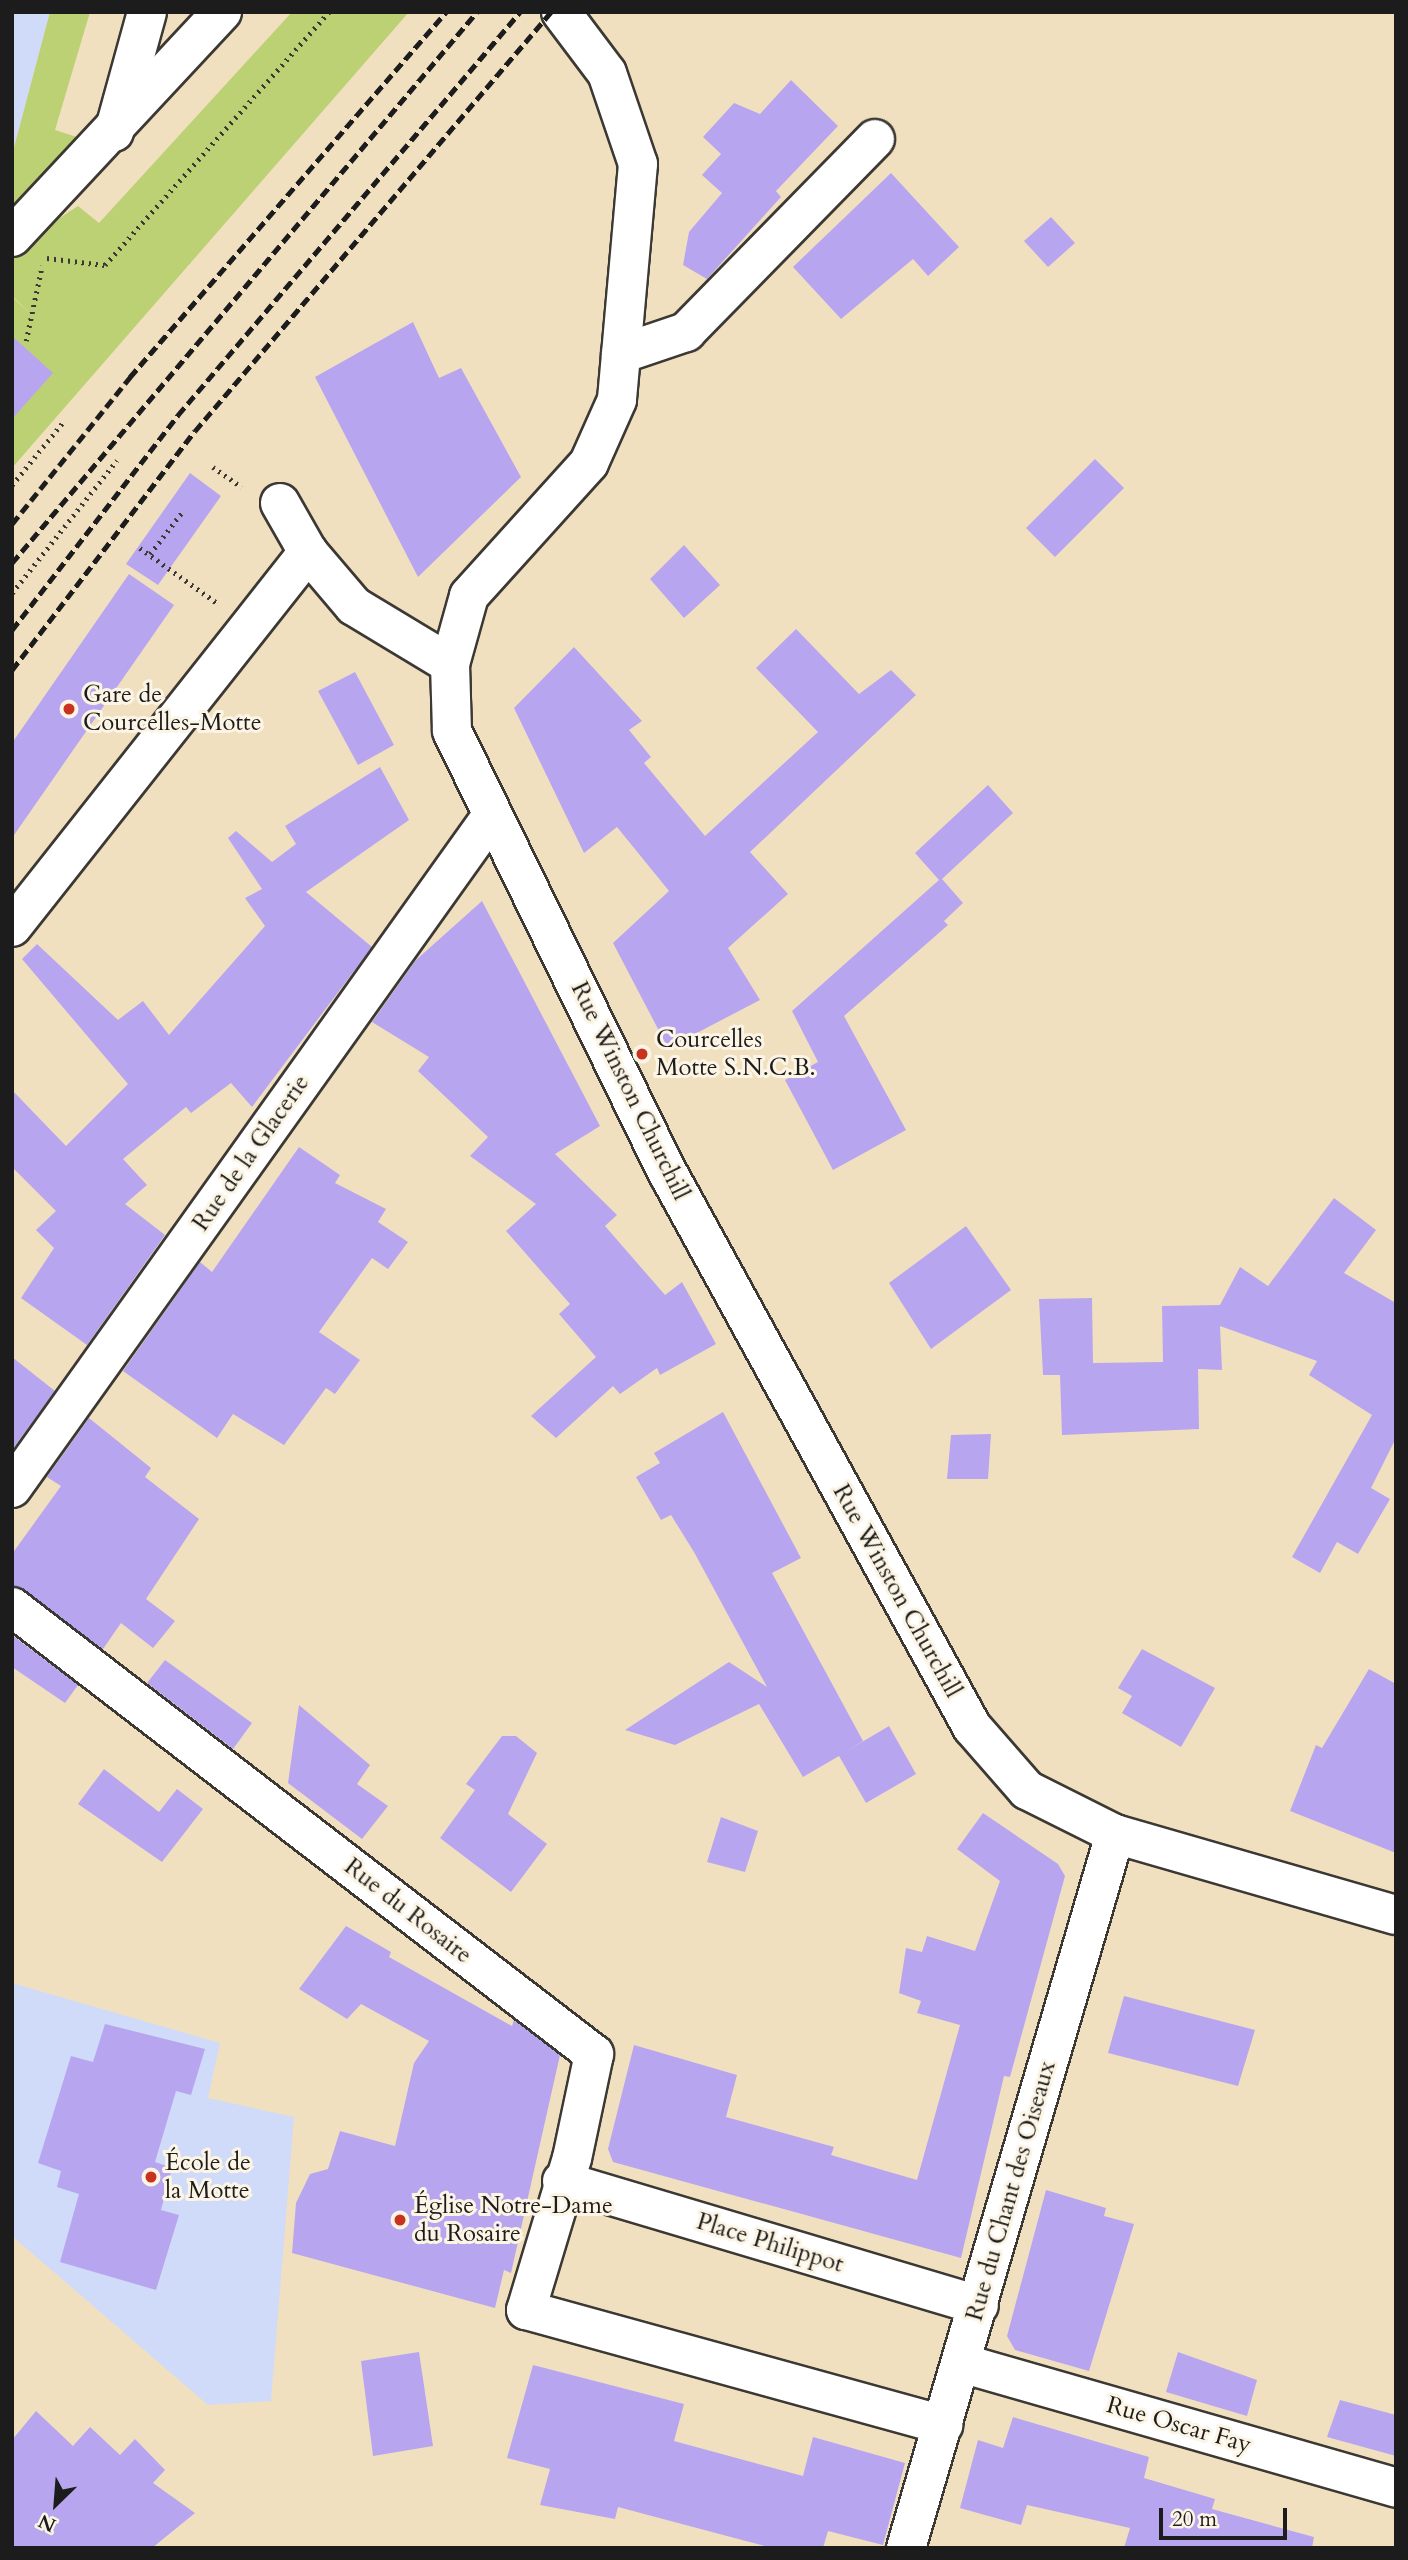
<!DOCTYPE html>
<meta charset="utf-8">
<style>
body{margin:0}
#map{position:relative;width:1408px;height:2560px;overflow:hidden;background:#f1e0bf;font-family:Cardo,serif}
div>[style]{position:absolute}
[style*='--x']{left:calc(var(--x)*1px);top:calc(var(--y)*1px);width:calc(var(--w)*1px);rotate:calc(var(--a)*1deg)}
.built>*{inset:0;background:#d0daf9}
.green>*{inset:0;background:#bcd174}
.building>*{inset:0;background:#b7a6ef}
.path>*{height:4.5px;margin-top:-2.25px;transform-origin:0;background:repeating-linear-gradient(90deg,#3c3934 0 2px,transparent 0 7px)}
.roads{filter:drop-shadow(2px 0 #3c3934) drop-shadow(-2px 0 #3c3934) drop-shadow(0 2px #3c3934) drop-shadow(0 -2px #3c3934)}
.minor>*{height:38px;margin:-19px;padding:0 19px;transform-origin:19px;border-radius:19px;background:#fff}
.major>*{height:38px;margin:-19px;padding:0 19px;transform-origin:19px;border-radius:19px;background:#fff}
.rail>*{height:5px;margin-top:-2.5px;transform-origin:0;background:repeating-linear-gradient(90deg,#1c1c1c 0 10px,transparent 0 15px)}
.dots>*{width:19px;height:19px;translate:-50% -50%;box-sizing:border-box;border:4px solid #fcf5e5;border-radius:50%}
span{translate:-50% -50%;white-space:nowrap;text-align:center;line-height:1.15;-webkit-text-stroke:6px #fcf5e5;paint-order:stroke}
.poi-label{font-size:24px;color:#1c1c1c}
.left{translate:0 -50%;text-align:left}
.street-label{font-size:24px;color:#1c1c1c}
.frame{position:absolute;inset:0;border:14px solid #1c1c1c;pointer-events:none}
.north{position:absolute;left:21px;top:2469px;width:70px;height:70px;-webkit-text-stroke:5px #fcf5e5;paint-order:stroke;rotate:205deg;font-size:19px;font-weight:700;line-height:28px;text-align:center;color:#1c1c1c}
.north::after{content:'';display:block;margin:auto;width:24px;height:32px;background:#1c1c1c;clip-path:polygon(50% 0,100% 100%,50% 72%,0 100%)}
.scale{position:absolute;left:1159px;top:2508px;width:128px;height:32px;box-sizing:border-box;border:4px solid #1c1c1c;border-top:0;padding-left:9px;font-size:21px;line-height:24px;white-space:nowrap;color:#1c1c1c;-webkit-text-stroke:5px #fcf5e5;paint-order:stroke}
</style>
<div id="map">
<div class="built">
<i style="clip-path:polygon(12px 12px,50px 12px,12px 155px)"></i>
<i style="clip-path:polygon(12px 1983px,220px 2043px,208px 2098px,294px 2117px,271px 2401px,208px 2405px,12px 2236px)"></i>
</div>
<div class="green">
<i style="clip-path:polygon(50px 12px,90px 12px,55px 130px,86px 140px,12px 209px,12px 155px)"></i>
<i style="clip-path:polygon(292px 12px,409px 12px,12px 468px,12px 297px,31px 314px,12px 296px,12px 249px,78px 206px,99px 223px)"></i>
</div>
<div class="building">
<i style="clip-path:polygon(791px 80px,838px 126px,776px 191px,781px 197px,707px 279px,683px 265px,689px 232px,722px 193px,702px 175px,721px 154px,703px 137px,734px 103px,760px 114px)"></i>
<i style="clip-path:polygon(891px 173px,959px 247px,928px 276px,913px 259px,841px 319px,793px 267px)"></i>
<i style="clip-path:polygon(1051px 217px,1075px 243px,1048px 267px,1024px 241px)"></i>
<i style="clip-path:polygon(413px 322px,439px 378px,461px 368px,521px 477px,418px 577px,315px 377px)"></i>
<i style="clip-path:polygon(12px 336px,53px 373px,12px 419px)"></i>
<i style="clip-path:polygon(1095px 459px,1124px 488px,1055px 557px,1026px 528px)"></i>
<i style="clip-path:polygon(190px 473px,221px 496px,158px 585px,126px 564px)"></i>
<i style="clip-path:polygon(684px 545px,720px 585px,684px 618px,650px 579px)"></i>
<i style="clip-path:polygon(129px 574px,174px 605px,12px 838px,12px 743px)"></i>
<i style="clip-path:polygon(796px 629px,859px 694px,891px 670px,916px 695px,750px 852px,788px 894px,728px 948px,760px 1000px,668px 1048px,613px 943px,669px 891px,617px 827px,584px 853px,514px 708px,574px 647px,642px 721px,629px 730px,651px 757px,644px 763px,705px 836px,818px 732px,756px 668px)"></i>
<i style="clip-path:polygon(355px 672px,394px 745px,358px 765px,318px 691px)"></i>
<i style="clip-path:polygon(380px 767px,409px 820px,306px 892px,372px 947px,252px 1107px,231px 1083px,191px 1113px,186px 1107px,123px 1159px,147px 1185px,125px 1204px,165px 1235px,87px 1345px,21px 1298px,54px 1248px,36px 1230px,56px 1211px,12px 1167px,12px 1090px,66px 1146px,128px 1084px,22px 959px,37px 944px,118px 1020px,143px 1001px,169px 1035px,265px 926px,245px 898px,262px 889px,228px 838px,236px 831px,272px 862px,296px 844px,285px 826px)"></i>
<i style="clip-path:polygon(988px 785px,1013px 813px,942px 879px,963px 903px,944px 921px,948px 925px,844px 1016px,906px 1130px,833px 1170px,785px 1080px,818px 1062px,792px 1011px,939px 880px,915px 853px)"></i>
<i style="clip-path:polygon(482px 901px,600px 1126px,555px 1154px,617px 1215px,605px 1226px,665px 1295px,682px 1282px,716px 1344px,660px 1375px,657px 1368px,620px 1394px,613px 1386px,556px 1438px,531px 1416px,596px 1357px,559px 1314px,570px 1304px,506px 1231px,536px 1204px,470px 1156px,488px 1137px,418px 1071px,429px 1057px,372px 1022px,416px 960px)"></i>
<i style="clip-path:polygon(299px 1147px,340px 1175px,335px 1183px,386px 1209px,378px 1222px,408px 1242px,388px 1269px,372px 1258px,319px 1332px,360px 1360px,335px 1394px,326px 1388px,284px 1445px,233px 1414px,217px 1438px,123px 1371px,200px 1262px,212px 1272px)"></i>
<i style="clip-path:polygon(1334px 1198px,1376px 1230px,1344px 1273px,1396px 1303px,1396px 1438px,1371px 1488px,1390px 1499px,1358px 1554px,1337px 1542px,1320px 1573px,1292px 1557px,1372px 1415px,1309px 1375px,1317px 1361px,1220px 1326px,1222px 1370px,1198px 1369px,1199px 1429px,1062px 1435px,1060px 1375px,1043px 1375px,1039px 1299px,1092px 1298px,1093px 1363px,1163px 1362px,1162px 1306px,1220px 1305px,1240px 1267px,1268px 1286px)"></i>
<i style="clip-path:polygon(966px 1226px,1011px 1290px,931px 1349px,889px 1283px)"></i>
<i style="clip-path:polygon(12px 1357px,55px 1391px,12px 1450px)"></i>
<i style="clip-path:polygon(723px 1412px,801px 1558px,772px 1573px,863px 1741px,845px 1752px,889px 1726px,916px 1774px,866px 1803px,839px 1756px,803px 1777px,759px 1704px,675px 1745px,625px 1730px,729px 1662px,767px 1687px,694px 1552px,671px 1515px,661px 1520px,636px 1477px,660px 1463px,654px 1453px)"></i>
<i style="clip-path:polygon(89px 1418px,151px 1468px,145px 1477px,199px 1519px,146px 1599px,175px 1621px,153px 1648px,121px 1623px,103px 1649px,12px 1586px,12px 1554px,61px 1486px,47px 1477px)"></i>
<i style="clip-path:polygon(991px 1434px,988px 1479px,947px 1479px,951px 1435px)"></i>
<i style="clip-path:polygon(12px 1635px,78px 1685px,65px 1703px,12px 1667px)"></i>
<i style="clip-path:polygon(1142px 1649px,1215px 1688px,1181px 1747px,1122px 1713px,1132px 1696px,1118px 1688px)"></i>
<i style="clip-path:polygon(165px 1660px,252px 1723px,233px 1749px,147px 1683px)"></i>
<i style="clip-path:polygon(1369px 1669px,1396px 1684px,1396px 1853px,1290px 1811px,1316px 1745px,1322px 1748px)"></i>
<i style="clip-path:polygon(299px 1705px,370px 1765px,357px 1784px,388px 1806px,362px 1839px,288px 1783px)"></i>
<i style="clip-path:polygon(502px 1736px,516px 1736px,537px 1753px,508px 1814px,547px 1844px,511px 1892px,440px 1838px,475px 1790px,466px 1784px)"></i>
<i style="clip-path:polygon(104px 1769px,159px 1812px,177px 1789px,203px 1809px,162px 1862px,78px 1804px)"></i>
<i style="clip-path:polygon(983px 1813px,1058px 1864px,1065px 1876px,1010px 2077px,1004px 2076px,961px 2258px,613px 2162px,608px 2149px,634px 2045px,737px 2075px,726px 2117px,834px 2147px,831px 2155px,917px 2180px,960px 2025px,917px 2013px,921px 2001px,899px 1993px,906px 1948px,922px 1952px,927px 1936px,975px 1951px,1000px 1881px,957px 1849px)"></i>
<i style="clip-path:polygon(721px 1817px,758px 1831px,745px 1872px,707px 1862px)"></i>
<i style="clip-path:polygon(346px 1926px,391px 1952px,389px 1957px,512px 2026px,514px 2020px,560px 2055px,511px 2273px,504px 2270px,495px 2308px,292px 2253px,296px 2203px,310px 2174px,328px 2169px,340px 2131px,395px 2146px,414px 2063px,429px 2041px,361px 2004px,347px 2019px,299px 1989px)"></i>
<i style="clip-path:polygon(1124px 1996px,1255px 2030px,1238px 2086px,1108px 2053px)"></i>
<i style="clip-path:polygon(105px 2024px,205px 2049px,191px 2095px,176px 2091px,155px 2162px,172px 2168px,161px 2210px,179px 2215px,156px 2290px,60px 2262px,79px 2194px,57px 2187px,61px 2171px,38px 2163px,71px 2056px,93px 2062px)"></i>
<i style="clip-path:polygon(1046px 2190px,1106px 2208px,1104px 2216px,1134px 2224px,1089px 2371px,1015px 2350px,1007px 2336px)"></i>
<i style="clip-path:polygon(419px 2352px,433px 2446px,373px 2456px,361px 2361px)"></i>
<i style="clip-path:polygon(1178px 2352px,1257px 2380px,1247px 2416px,1166px 2392px)"></i>
<i style="clip-path:polygon(533px 2365px,684px 2404px,674px 2441px,803px 2476px,813px 2437px,905px 2463px,883px 2545px,828px 2531px,823px 2548px,772px 2548px,618px 2507px,615px 2519px,540px 2505px,550px 2469px,507px 2458px)"></i>
<i style="clip-path:polygon(1340px 2400px,1396px 2415px,1396px 2456px,1327px 2437px)"></i>
<i style="clip-path:polygon(36px 2411px,73px 2446px,90px 2427px,120px 2455px,135px 2439px,165px 2470px,153px 2483px,195px 2513px,152px 2548px,12px 2548px,12px 2440px)"></i>
<i style="clip-path:polygon(1013px 2417px,1149px 2457px,1144px 2478px,1215px 2499px,1212px 2509px,1314px 2537px,1312px 2548px,1124px 2548px,1130px 2528px,1027px 2505px,1021px 2525px,960px 2508px,978px 2440px,1003px 2448px)"></i>
</div>
<div class="path">
<i style="--x:47;--y:258;--w:58;--a:6.9"></i>
<i style="--x:105;--y:265;--w:338;--a:-48.5"></i>
<i style="--x:26;--y:341;--w:77;--a:-78"></i>
<i style="--x:213;--y:467;--w:35;--a:35"></i>
<i style="--x:12;--y:485;--w:82;--a:-50.9"></i>
<i style="--x:140;--y:548;--w:95;--a:35.5"></i>
<i style="--x:150;--y:554;--w:54;--a:-52.5"></i>
<i style="--x:12;--y:593;--w:169;--a:-51.7"></i>
</div>
<div class="roads">
<div class="minor">
<i style="--x:114;--y:132;--w:124;--a:-74.6"></i>
<i style="--x:12;--y:237;--w:308;--a:-47"></i>
<i style="--x:621;--y:354;--w:69;--a:-18.7"></i>
<i style="--x:686;--y:332;--w:270;--a:-45.6"></i>
<i style="--x:280;--y:503;--w:56;--a:60.3"></i>
<i style="--x:308;--y:552;--w:71;--a:49.6"></i>
<i style="--x:354;--y:606;--w:112;--a:31.1"></i>
<i style="--x:12;--y:927;--w:478;--a:-51.7"></i>
<i style="--x:12;--y:1488;--w:824;--a:-54.48"></i>
<i style="--x:12;--y:1607;--w:734;--a:37.53"></i>
<i style="--x:594;--y:2054;--w:106;--a:101.9"></i>
<i style="--x:572;--y:2158;--w:159;--a:106.8"></i>
<i style="--x:526;--y:2310;--w:433;--a:15.4"></i>
<i style="--x:562;--y:2181;--w:435;--a:16.6"></i>
<i style="--x:961;--y:2363;--w:453;--a:16"></i>
<i style="--x:906;--y:2548;--w:744;--a:-73.68"></i>
</div>
<div class="major">
<i style="--x:561;--y:12;--w:76;--a:53"></i>
<i style="--x:607;--y:73;--w:96;--a:71.2"></i>
<i style="--x:638;--y:164;--w:237;--a:95.1"></i>
<i style="--x:617;--y:400;--w:69;--a:114"></i>
<i style="--x:589;--y:463;--w:179;--a:132.1"></i>
<i style="--x:469;--y:596;--w:71;--a:105.6"></i>
<i style="--x:450;--y:664;--w:67;--a:88.3"></i>
<i style="--x:452;--y:731;--w:494;--a:64"></i>
<i style="--x:669;--y:1175;--w:630;--a:61.24"></i>
<i style="--x:972;--y:1727;--w:84;--a:48.9"></i>
<i style="--x:1027;--y:1790;--w:98;--a:26.6"></i>
<i style="--x:1115;--y:1834;--w:292;--a:16.1"></i>
</div>
</div>
<div class="rail">
<i style="--x:12;--y:524;--w:189;--a:-51.2"></i>
<i style="--x:130;--y:377;--w:483;--a:-49.1"></i>
<i style="--x:12;--y:563;--w:721;--a:-49.84"></i>
<i style="--x:12;--y:630;--w:272;--a:-52.3"></i>
<i style="--x:178;--y:415;--w:529;--a:-49.68"></i>
<i style="--x:12;--y:670;--w:301;--a:-52.6"></i>
<i style="--x:195;--y:431;--w:550;--a:-49.65"></i>
</div>
<div class="dots">
<i style="left:69px;top:709px;background:#c8321e"></i>
<i style="left:642px;top:1054px;background:#c8321e"></i>
<i style="left:151px;top:2177px;background:#c8321e"></i>
<i style="left:400px;top:2220px;background:#c8321e"></i>
</div>
<div class="poi-label">
<span class="left" style="left:83px;top:709px">Gare de<br>Courcelles-Motte</span>
<span class="left" style="left:656px;top:1054px">Courcelles<br>Motte S.N.C.B.</span>
<span class="left" style="left:165px;top:2177px">École de<br>la Motte</span>
<span class="left" style="left:414px;top:2220px">Église Notre-Dame<br>du Rosaire</span>
</div>
<div class="street-label">
<span style="left:630px;top:1091px;rotate:64deg">Rue Winston Churchill</span>
<span style="left:251px;top:1153px;rotate:-55deg">Rue de la Glacerie</span>
<span style="left:897px;top:1591px;rotate:61deg">Rue Winston Churchill</span>
<span style="left:408px;top:1911px;rotate:38deg">Rue du Rosaire</span>
<span style="left:1011px;top:2191px;rotate:-74deg">Rue du Chant des Oiseaux</span>
<span style="left:770px;top:2243px;rotate:17deg">Place Philippot</span>
<span style="left:1179px;top:2425px;rotate:16deg">Rue Oscar Fay</span>
</div>
<div class="frame"></div>
<div class="north">N</div>
<div class="scale">20 m</div>
</div>
